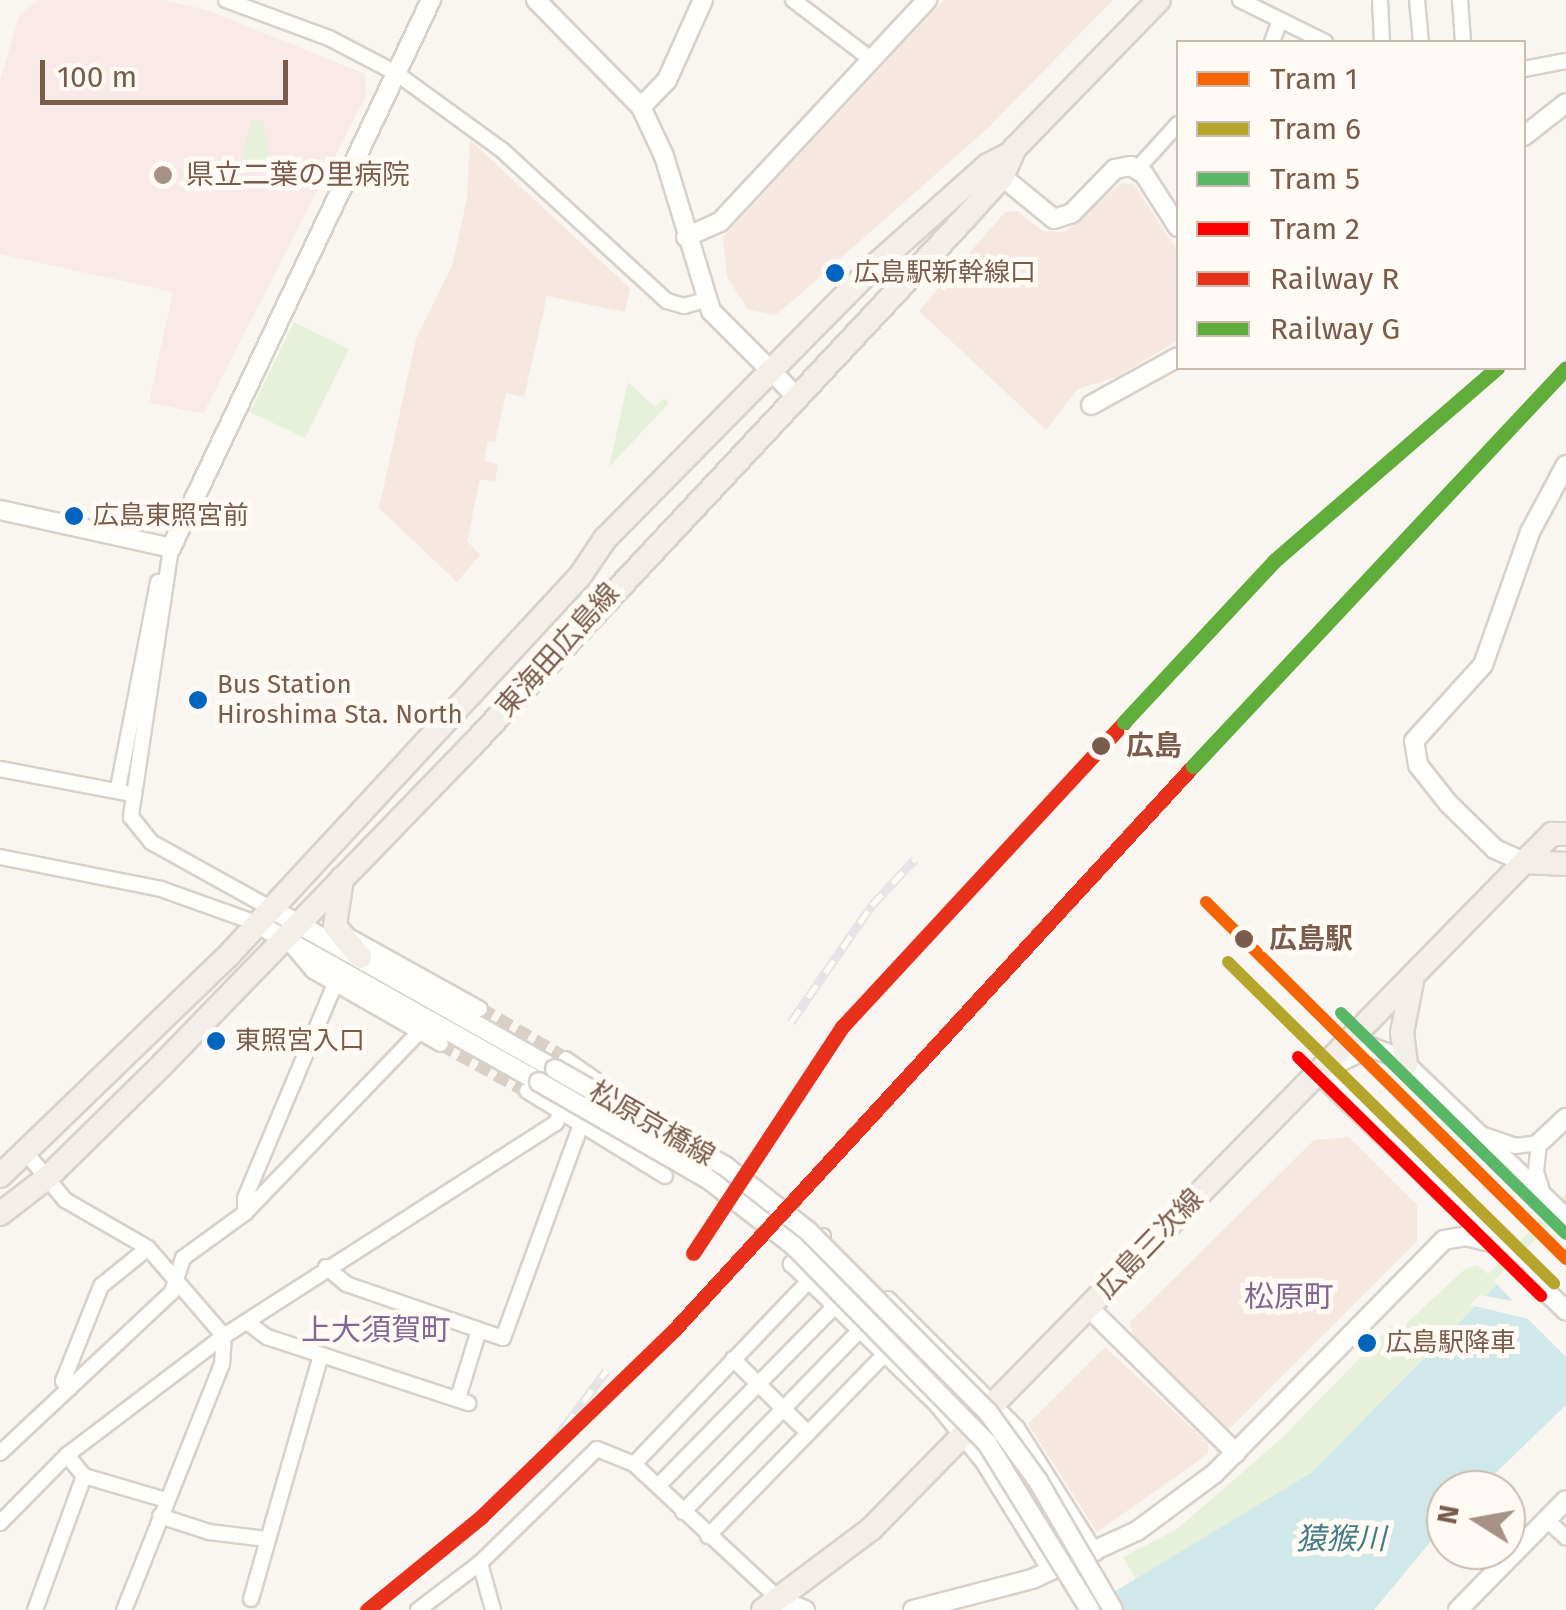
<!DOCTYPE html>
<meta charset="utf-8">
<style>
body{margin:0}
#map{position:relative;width:1566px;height:1610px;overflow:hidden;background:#f9f5f0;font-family:"Fira Sans","Noto Sans JP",sans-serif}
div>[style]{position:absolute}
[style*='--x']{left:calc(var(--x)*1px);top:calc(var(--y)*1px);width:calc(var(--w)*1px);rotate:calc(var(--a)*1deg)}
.commercial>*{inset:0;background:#f6e8e1}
.medical>*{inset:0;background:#fae9e9}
.green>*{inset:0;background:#e7f0db}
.water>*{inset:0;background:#d0e8ea}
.pier>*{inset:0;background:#f9f5f0}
.minor-tunnel>*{height:14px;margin-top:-7px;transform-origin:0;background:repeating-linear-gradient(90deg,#d9cfc7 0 14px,transparent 0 21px)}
.roads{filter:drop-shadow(2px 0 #d7d1cb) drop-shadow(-2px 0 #d7d1cb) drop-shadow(0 2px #d7d1cb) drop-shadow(0 -2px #d7d1cb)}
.minor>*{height:14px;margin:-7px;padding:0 7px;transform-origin:7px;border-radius:7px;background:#fefefd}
.tertiary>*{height:18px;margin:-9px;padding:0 9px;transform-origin:9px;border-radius:9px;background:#fefefd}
.primary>*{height:22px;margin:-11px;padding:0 11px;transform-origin:11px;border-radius:11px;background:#f3eee8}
.rail>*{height:9px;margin-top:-4.5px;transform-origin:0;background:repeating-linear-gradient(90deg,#fffaf3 0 15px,#e6e3e7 0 30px);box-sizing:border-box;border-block:2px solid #e6e3e7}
.bridges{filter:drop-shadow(2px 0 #d7d1cb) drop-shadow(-2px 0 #d7d1cb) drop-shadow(0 2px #d7d1cb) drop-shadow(0 -2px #d7d1cb)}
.tertiary-bridge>*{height:18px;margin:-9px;padding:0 9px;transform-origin:9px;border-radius:9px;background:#fefefd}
.rail-1>*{height:15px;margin:-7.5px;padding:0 7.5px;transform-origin:7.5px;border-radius:7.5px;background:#e7311b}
.rail-2>*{height:15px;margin:-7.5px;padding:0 7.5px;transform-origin:7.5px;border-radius:7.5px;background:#60ad3b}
.tram-1>*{height:12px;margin:-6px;padding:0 6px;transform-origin:6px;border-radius:6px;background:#f56400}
.tram-2>*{height:12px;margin:-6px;padding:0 6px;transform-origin:6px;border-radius:6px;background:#b5a52a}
.tram-3>*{height:12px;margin:-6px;padding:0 6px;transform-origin:6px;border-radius:6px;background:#59b767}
.tram-4>*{height:12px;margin:-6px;padding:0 6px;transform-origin:6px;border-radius:6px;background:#f00}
.dots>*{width:28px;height:28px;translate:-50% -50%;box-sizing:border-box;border:5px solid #fffaf3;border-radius:50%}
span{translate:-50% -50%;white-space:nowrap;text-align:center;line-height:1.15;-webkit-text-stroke:10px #fffaf3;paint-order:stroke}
.bus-label{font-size:26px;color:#7a5c4d}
.left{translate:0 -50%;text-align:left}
.poi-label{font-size:28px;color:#7a5c4d}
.street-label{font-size:28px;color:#7a5c4d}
.stop-label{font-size:28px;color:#7a5c4d;font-weight:700}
.neighbourhood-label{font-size:30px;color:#846695}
.water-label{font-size:30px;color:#437c86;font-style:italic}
.legend{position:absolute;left:1176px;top:40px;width:350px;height:330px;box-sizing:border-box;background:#fffaf3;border:2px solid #cabbb1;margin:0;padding:12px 18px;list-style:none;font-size:30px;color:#7a5c4d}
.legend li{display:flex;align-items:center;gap:20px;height:50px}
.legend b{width:50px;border:2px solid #cabbb1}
.north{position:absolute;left:1426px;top:1470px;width:100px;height:100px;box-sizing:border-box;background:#fffaf3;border:2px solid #cabbb1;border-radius:50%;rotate:281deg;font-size:28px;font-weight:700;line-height:40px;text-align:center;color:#7a5c4d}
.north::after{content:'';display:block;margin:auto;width:35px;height:45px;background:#a69286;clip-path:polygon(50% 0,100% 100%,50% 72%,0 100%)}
.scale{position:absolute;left:40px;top:60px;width:248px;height:45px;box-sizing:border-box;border:5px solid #7a5c4d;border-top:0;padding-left:12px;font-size:30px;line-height:35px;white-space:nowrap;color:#7a5c4d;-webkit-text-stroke:8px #fffaf3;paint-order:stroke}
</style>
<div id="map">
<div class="commercial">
<i style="clip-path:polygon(944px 0,1113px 0,989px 127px,789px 304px,775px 315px,748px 310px,727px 277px,723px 237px)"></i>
<i style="clip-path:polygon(470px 140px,630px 288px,625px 312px,547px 296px,524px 397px,506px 393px,495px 442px,488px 441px,484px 461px,498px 464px,495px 482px,480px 479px,467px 541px,480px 555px,457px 582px,379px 508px,416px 339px,452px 266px,467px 199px)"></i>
<i style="clip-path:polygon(1121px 183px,1134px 184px,1178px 252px,1178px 340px,1117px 377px,1078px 389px,1046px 430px,919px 311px,1005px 212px,1017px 211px,1043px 231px,1065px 232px)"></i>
<i style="clip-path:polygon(1349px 1137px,1417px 1205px,1417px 1241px,1229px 1429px,1134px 1337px,1130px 1322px,1314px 1140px)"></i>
<i style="clip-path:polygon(1105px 1347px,1208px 1443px,1208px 1454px,1097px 1532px,1028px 1424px)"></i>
</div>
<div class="medical">
<i style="clip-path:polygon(38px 0,163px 0,206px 10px,365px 74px,366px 95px,203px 414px,149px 402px,173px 292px,0 254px,0 81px,19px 16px)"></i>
</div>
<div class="green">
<i style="clip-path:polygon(262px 119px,271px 159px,262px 169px,242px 160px,251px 121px)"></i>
<i style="clip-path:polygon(294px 322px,349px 349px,305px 438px,250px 412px)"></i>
<i style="clip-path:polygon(628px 382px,655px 407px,664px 398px,669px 403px,609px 467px)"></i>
<i style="clip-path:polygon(1566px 1194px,1566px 1214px,1311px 1473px,1138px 1583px,1123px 1557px,1177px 1529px,1282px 1438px,1391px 1326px,1398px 1331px,1464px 1270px,1477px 1265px,1488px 1274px)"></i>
</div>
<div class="water">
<i style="clip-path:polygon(1566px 1214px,1566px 1405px,1478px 1490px,1446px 1490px,1446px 1523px,1374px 1610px,1084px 1610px,1311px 1473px)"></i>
</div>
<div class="pier">
<i style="clip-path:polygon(1566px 1209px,1566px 1357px,1528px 1319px,1470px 1305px,1479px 1295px,1513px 1301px,1494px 1281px)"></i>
</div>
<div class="minor-tunnel">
<i style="--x:480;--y:1009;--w:99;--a:30.2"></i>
<i style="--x:441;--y:1044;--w:98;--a:28.7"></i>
</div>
<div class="roads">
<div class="minor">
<i style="--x:226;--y:0;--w:110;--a:20.3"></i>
<i style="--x:329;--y:38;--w:76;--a:27.6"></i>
<i style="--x:396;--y:73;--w:131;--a:36"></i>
<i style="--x:502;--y:150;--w:224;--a:42.5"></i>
<i style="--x:667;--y:301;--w:18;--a:16"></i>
<i style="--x:684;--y:306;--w:22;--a:-16"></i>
<i style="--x:793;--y:0;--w:99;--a:37.2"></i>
<i style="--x:1240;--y:0;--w:95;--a:26.3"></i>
<i style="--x:1380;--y:0;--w:42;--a:87.3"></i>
<i style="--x:1417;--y:0;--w:42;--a:84.6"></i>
<i style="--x:1460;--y:0;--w:42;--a:85.9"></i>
<i style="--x:1272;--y:42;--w:23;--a:-70"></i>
<i style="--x:1524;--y:69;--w:43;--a:-10.8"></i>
<i style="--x:1137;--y:169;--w:61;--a:-47.7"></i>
<i style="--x:171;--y:548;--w:272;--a:98.5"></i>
<i style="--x:131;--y:817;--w:32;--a:51"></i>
<i style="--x:151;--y:842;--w:136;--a:29"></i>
<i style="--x:0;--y:769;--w:128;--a:10.8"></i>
<i style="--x:118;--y:788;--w:210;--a:-79"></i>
<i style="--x:0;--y:857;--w:164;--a:11.2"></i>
<i style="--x:161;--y:889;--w:101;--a:19.7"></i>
<i style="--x:347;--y:935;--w:152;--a:29.1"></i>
<i style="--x:293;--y:947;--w:31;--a:50"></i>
<i style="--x:313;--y:971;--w:147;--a:29.7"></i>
<i style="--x:527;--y:1091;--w:162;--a:31.6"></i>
<i style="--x:1481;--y:1134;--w:36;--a:19"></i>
<i style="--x:1515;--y:1146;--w:24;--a:-7"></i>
<i style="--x:1539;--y:1143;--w:29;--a:96"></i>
<i style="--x:1536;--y:1172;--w:23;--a:72"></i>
<i style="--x:27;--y:1154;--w:60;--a:50.4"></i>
<i style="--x:65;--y:1200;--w:96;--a:30"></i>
<i style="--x:148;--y:1248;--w:116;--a:49.2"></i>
<i style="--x:224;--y:1336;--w:28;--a:94"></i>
<i style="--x:222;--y:1364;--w:265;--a:111.7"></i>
<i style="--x:245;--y:1213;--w:15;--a:-90"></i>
<i style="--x:245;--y:1198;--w:232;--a:-67.2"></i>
<i style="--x:823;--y:1236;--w:43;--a:138.8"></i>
<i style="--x:791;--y:1264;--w:203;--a:44"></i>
<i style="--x:937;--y:1405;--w:73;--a:51.1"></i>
<i style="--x:983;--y:1462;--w:129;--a:58.3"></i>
<i style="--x:326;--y:1267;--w:26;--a:40"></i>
<i style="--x:346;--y:1284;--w:166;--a:19"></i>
<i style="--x:503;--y:1338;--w:274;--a:-69.9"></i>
<i style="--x:597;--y:1081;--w:38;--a:-145"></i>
<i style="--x:888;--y:1299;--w:182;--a:45"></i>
<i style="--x:1017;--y:1428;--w:148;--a:57.7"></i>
<i style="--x:247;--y:1322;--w:25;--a:37"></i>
<i style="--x:267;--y:1337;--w:212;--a:18.2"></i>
<i style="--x:733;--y:1359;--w:105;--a:44.6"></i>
<i style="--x:70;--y:1388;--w:10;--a:-135"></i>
<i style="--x:63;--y:1381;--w:102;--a:-68.2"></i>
<i style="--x:101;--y:1286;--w:60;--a:-39"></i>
<i style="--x:458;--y:1398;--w:71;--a:-72.8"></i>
<i style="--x:0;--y:1453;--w:236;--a:-43.1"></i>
<i style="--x:172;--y:1292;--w:36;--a:-72"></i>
<i style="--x:183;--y:1258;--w:77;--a:-36"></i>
<i style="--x:245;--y:1213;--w:251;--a:-46.1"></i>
<i style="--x:67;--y:1455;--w:27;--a:51"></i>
<i style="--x:84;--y:1476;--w:85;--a:16.3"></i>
<i style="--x:634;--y:1464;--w:274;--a:-46.3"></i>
<i style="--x:658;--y:1486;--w:252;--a:-45.5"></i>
<i style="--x:683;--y:1512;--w:254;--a:-45.8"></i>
<i style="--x:160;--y:1516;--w:52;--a:18.1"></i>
<i style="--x:209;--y:1532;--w:58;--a:6.9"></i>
<i style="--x:1547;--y:1520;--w:26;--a:43"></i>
<i style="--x:0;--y:1523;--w:95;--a:-45.4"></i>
<i style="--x:67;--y:1455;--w:197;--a:-37.2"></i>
<i style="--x:224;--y:1336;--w:394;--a:-32.7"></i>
<i style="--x:556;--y:1123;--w:12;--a:-66"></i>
<i style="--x:708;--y:1536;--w:254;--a:-45.8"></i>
<i style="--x:480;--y:1563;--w:49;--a:74.5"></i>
<i style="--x:251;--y:1599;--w:254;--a:-74"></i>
<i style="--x:35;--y:1610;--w:143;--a:-69.9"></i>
<i style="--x:418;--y:1610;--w:78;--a:-37.2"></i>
<i style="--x:480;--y:1563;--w:163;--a:-44.3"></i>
<i style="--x:597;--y:1449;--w:40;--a:22"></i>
<i style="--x:634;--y:1464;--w:200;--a:43"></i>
</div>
<div class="tertiary">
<i style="--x:536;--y:0;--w:150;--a:45.5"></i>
<i style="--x:641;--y:107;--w:54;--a:64.9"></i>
<i style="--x:664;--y:156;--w:162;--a:73.1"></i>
<i style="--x:711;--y:311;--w:117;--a:45"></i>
<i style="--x:641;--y:107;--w:37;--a:-46"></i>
<i style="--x:667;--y:80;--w:88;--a:-65.8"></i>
<i style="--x:1524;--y:136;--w:53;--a:-38.2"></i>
<i style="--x:994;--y:170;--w:77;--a:39.2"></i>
<i style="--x:1054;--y:219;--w:19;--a:-18"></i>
<i style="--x:1072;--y:213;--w:62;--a:-45.7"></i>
<i style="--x:1115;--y:169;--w:16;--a:-11"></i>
<i style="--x:1131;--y:166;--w:15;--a:32"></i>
<i style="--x:1144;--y:174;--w:63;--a:57.3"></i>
<i style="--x:686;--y:237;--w:37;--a:-24"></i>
<i style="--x:720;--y:222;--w:304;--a:-47"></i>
<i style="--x:1091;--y:405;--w:99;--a:-28.9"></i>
<i style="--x:0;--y:510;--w:175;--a:12.5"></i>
<i style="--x:171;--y:548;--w:607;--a:-64.62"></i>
<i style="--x:1524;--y:862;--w:32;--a:-156"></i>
<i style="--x:1495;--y:849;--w:66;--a:-135.6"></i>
<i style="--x:1448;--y:803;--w:48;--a:-128.3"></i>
<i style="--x:1418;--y:765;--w:24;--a:-99"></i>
<i style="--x:1414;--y:741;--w:103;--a:-47.8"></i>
<i style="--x:1483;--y:665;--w:141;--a:-70.5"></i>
<i style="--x:1530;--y:532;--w:76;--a:-61.8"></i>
<i style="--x:270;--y:908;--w:327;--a:29.5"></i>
<i style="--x:256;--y:923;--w:325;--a:29.3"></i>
<i style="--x:1539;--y:1143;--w:37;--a:-43"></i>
<i style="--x:1566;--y:1218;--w:231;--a:-136.2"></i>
<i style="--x:1399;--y:1058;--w:30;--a:-159"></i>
<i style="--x:1371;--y:1047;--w:59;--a:154.7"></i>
<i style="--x:1318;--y:1072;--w:344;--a:43.9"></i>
<i style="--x:1088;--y:1307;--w:208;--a:44.6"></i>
<i style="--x:780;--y:1600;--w:27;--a:22"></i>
<i style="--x:913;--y:1610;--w:123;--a:-14.6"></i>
<i style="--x:1032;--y:1579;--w:115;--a:-24.6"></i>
<i style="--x:1137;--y:1531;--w:97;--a:-36.6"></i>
<i style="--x:1215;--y:1473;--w:327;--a:-45.5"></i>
<i style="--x:1444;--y:1240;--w:22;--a:-10"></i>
<i style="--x:1466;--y:1236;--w:32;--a:14"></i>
<i style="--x:1458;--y:1610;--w:154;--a:-45.5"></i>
</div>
<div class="primary">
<i style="--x:1524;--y:862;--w:42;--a:2.7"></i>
<i style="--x:342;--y:878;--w:49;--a:98.3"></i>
<i style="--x:335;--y:926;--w:40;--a:51"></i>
<i style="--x:1406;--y:1064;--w:31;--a:-97"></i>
<i style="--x:1402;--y:1033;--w:53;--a:-79.1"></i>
<i style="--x:0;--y:1176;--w:315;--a:-44"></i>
<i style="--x:227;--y:957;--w:519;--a:-47.18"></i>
<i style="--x:580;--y:576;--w:45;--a:-56"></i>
<i style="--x:605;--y:539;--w:378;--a:-45.4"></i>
<i style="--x:870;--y:270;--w:158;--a:-41.7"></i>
<i style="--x:988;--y:165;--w:25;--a:-27"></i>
<i style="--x:0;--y:1214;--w:61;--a:-37.6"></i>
<i style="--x:48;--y:1177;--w:160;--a:-44.5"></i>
<i style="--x:162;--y:1065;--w:448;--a:-45.9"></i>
<i style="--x:474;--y:743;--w:717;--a:-46.92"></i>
<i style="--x:964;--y:219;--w:57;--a:-47.9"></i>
<i style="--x:1002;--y:177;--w:32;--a:-66"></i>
<i style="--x:1015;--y:148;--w:206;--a:-45.8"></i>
<i style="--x:763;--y:1610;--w:135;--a:-36.9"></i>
<i style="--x:871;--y:1529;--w:943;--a:-45.6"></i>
<i style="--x:1531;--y:855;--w:30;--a:-45"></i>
<i style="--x:1552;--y:834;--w:14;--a:0"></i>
</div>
</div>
<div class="rail">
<i style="--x:1564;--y:370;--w:4;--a:-56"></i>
<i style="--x:791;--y:1022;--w:142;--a:-55.3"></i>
<i style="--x:872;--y:905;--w:63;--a:-46.9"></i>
<i style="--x:547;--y:1450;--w:99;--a:-53.2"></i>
</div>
<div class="bridges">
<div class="tertiary-bridge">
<i style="--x:555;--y:1069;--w:196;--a:29.7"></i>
<i style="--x:725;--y:1166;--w:105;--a:38.1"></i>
<i style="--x:808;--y:1231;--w:255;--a:45.2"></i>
<i style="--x:988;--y:1412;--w:85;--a:54.1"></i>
<i style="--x:1038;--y:1481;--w:149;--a:59.8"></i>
<i style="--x:539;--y:1082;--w:195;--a:29.9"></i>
<i style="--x:708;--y:1179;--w:109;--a:37.9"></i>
<i style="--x:794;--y:1246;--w:276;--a:45.6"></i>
<i style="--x:987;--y:1443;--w:196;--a:58.3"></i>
</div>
</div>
<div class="rail-1">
<i style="--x:693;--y:1253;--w:271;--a:-56.6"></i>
<i style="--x:842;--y:1027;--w:415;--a:-47.2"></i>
<i style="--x:367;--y:1610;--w:147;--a:-39.2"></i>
<i style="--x:481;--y:1517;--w:269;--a:-44.1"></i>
<i style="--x:674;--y:1330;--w:766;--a:-47.38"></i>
</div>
<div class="rail-2">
<i style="--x:1124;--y:722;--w:220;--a:-47"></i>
<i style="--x:1274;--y:561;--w:295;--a:-40.9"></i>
<i style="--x:1193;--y:766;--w:545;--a:-46.86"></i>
</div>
<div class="tram-1">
<i style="--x:1206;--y:902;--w:507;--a:44.76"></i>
</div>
<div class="tram-2">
<i style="--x:1228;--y:962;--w:458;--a:44.6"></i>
</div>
<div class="tram-3">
<i style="--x:1341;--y:1013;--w:315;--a:44.5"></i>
</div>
<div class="tram-4">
<i style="--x:1298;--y:1057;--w:341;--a:44.5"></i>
</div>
<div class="dots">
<i style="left:163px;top:175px;background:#a69286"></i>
<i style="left:835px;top:273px;background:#0065bd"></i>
<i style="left:74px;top:516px;background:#0065bd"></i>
<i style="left:198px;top:700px;background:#0065bd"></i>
<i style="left:1101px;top:746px;background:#7a5c4d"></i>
<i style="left:1244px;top:939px;background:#7a5c4d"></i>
<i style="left:216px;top:1041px;background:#0065bd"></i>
<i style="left:1367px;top:1343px;background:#0065bd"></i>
</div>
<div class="bus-label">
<span class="left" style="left:854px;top:273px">広島駅新幹線口</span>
<span class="left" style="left:93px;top:516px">広島東照宮前</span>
<span class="left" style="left:217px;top:700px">Bus Station<br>Hiroshima Sta. North</span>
<span class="left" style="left:235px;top:1041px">東照宮入口</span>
<span class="left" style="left:1386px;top:1343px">広島駅降車</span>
</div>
<div class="poi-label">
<span class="left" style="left:186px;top:175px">県立二葉の里病院</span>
</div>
<div class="street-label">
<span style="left:558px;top:650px;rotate:-48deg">東海田広島線</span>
<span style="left:652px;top:1124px;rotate:30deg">松原京橋線</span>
<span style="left:1150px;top:1244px;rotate:-46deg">広島三次線</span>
</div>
<div class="stop-label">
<span class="left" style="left:1126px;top:746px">広島</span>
<span class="left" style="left:1269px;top:939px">広島駅</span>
</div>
<div class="neighbourhood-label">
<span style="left:1289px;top:1297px">松原町</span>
<span style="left:376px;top:1330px">上大須賀町</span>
</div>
<div class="water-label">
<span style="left:1341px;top:1539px">猿猴川</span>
</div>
<ul class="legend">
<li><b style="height:12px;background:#f56400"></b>Tram 1</li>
<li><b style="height:12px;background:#b5a52a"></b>Tram 6</li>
<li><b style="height:12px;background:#59b767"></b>Tram 5</li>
<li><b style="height:12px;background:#f00"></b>Tram 2</li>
<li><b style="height:12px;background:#e7311b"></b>Railway R</li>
<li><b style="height:12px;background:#60ad3b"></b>Railway G</li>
</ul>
<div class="north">N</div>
<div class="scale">100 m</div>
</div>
